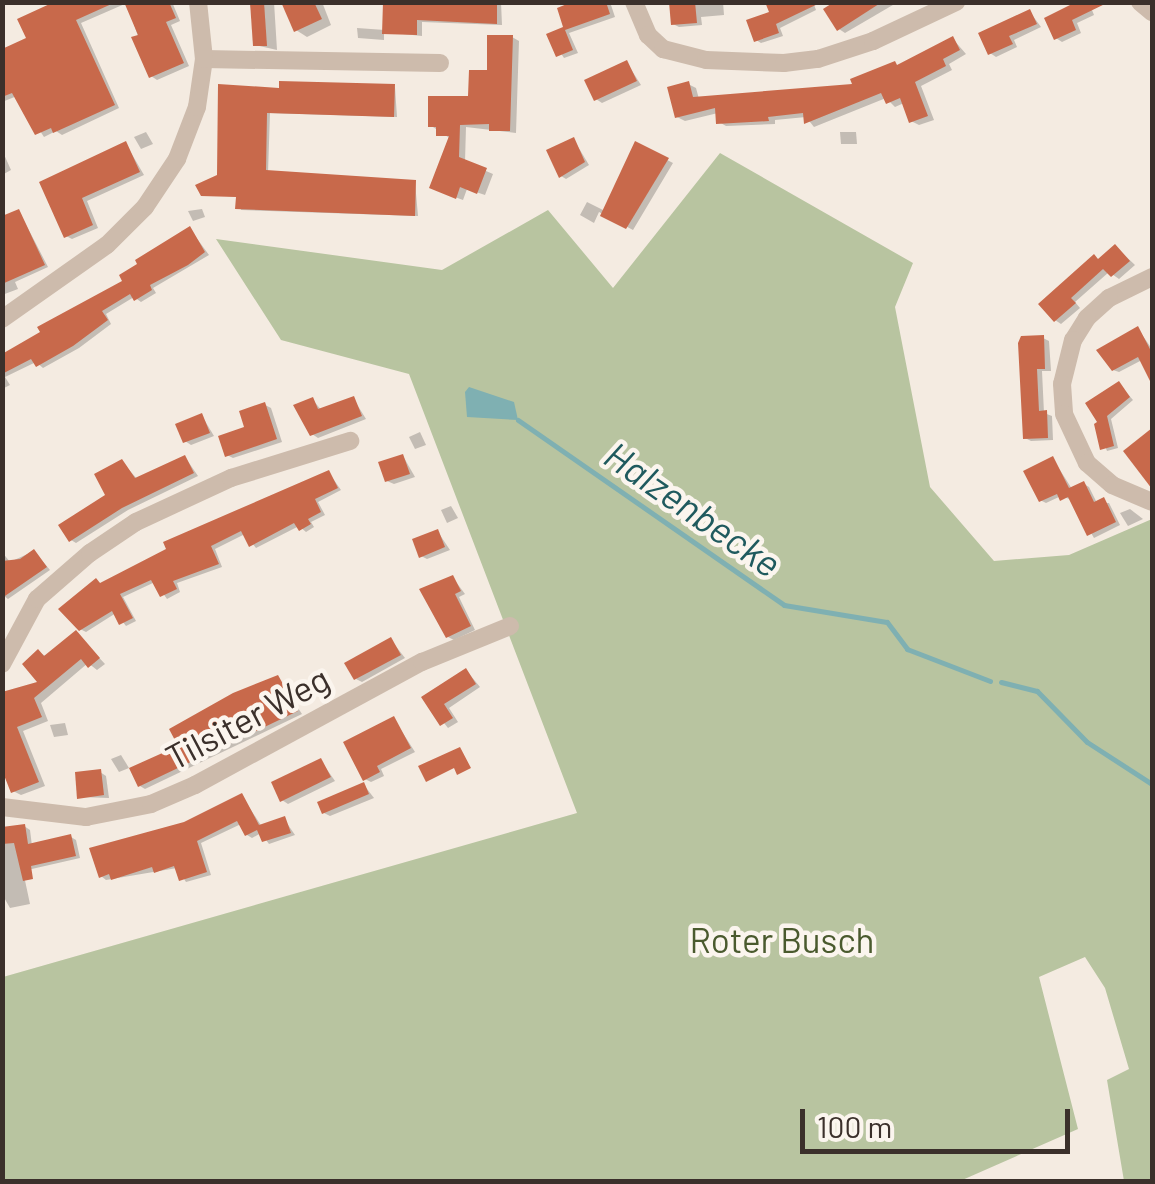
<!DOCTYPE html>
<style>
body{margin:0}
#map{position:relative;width:1155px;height:1184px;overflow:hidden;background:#f4ebe1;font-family:Barlow,sans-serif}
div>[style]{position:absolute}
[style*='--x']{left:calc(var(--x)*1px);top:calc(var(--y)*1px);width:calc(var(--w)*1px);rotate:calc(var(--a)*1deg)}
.green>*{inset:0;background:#b8c4a0}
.water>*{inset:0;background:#7fb0b2}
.shadow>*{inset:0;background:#0003}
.stream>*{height:5px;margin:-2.5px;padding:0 2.5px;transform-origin:2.5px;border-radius:2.5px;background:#7fb0b2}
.building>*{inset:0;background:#c8694b}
.minor>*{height:18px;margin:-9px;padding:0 9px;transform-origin:9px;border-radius:9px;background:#cdbbac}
span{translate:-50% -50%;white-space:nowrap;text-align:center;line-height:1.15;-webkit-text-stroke:9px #fbf5ee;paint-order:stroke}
.street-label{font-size:35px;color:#3b302b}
.park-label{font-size:35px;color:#4a5a2e}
.water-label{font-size:38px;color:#1f5a5e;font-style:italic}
.frame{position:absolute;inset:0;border:5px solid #3b302b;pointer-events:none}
.scale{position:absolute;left:800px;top:1109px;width:270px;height:45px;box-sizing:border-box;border:5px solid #3b302b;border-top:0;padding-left:12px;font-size:30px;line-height:35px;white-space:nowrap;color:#3b302b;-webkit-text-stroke:8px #fbf5ee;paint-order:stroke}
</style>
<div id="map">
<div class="green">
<i style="clip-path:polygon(720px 153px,913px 263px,895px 307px,930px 487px,994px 561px,1069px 555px,1152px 519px,1152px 1181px,1124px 1181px,1107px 1080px,1129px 1069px,1105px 988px,1085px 957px,1039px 977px,1078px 1129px,960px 1181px,3px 1182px,3px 977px,577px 813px,409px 374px,281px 340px,216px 239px,442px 270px,548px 210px,613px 288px)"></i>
</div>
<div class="water">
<i style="clip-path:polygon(469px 387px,514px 402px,518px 420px,467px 417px,465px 392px)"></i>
</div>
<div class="shadow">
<i style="clip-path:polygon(50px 2px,172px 2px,180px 21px,171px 25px,189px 66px,157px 80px,151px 76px,127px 3px,81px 23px,119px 108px,62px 135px,56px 131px,44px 137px,17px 96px,2px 102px,2px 51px,29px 39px)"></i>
<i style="clip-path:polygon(250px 2px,274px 2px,277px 50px,255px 45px)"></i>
<i style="clip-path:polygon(283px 2px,322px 2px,331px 25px,307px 37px,296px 30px)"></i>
<i style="clip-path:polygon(436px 2px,501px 2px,502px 25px,422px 22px,422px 36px,384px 32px,384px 40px,358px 38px,357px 28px,385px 30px)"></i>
<i style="clip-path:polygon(579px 2px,610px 2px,615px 17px,569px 33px,578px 53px,564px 58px,549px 35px,566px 28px)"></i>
<i style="clip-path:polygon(681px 2px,723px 2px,724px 15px,701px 17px,702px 25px,679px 27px,673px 24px)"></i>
<i style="clip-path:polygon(813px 2px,816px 10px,780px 28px,783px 36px,761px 43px,756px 40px,772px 13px)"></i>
<i style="clip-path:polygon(839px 2px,898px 2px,845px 33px,839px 29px)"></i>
<i style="clip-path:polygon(1082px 2px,1090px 5px,1094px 15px,1077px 23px,1081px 33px,1062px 42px,1056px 38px)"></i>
<i style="clip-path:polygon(1030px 12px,1041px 27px,1014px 40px,1017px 47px,996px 57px,990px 53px)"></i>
<i style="clip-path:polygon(512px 37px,519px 41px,516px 133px,466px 127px,465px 162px,493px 174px,485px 195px,467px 189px,463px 200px,439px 191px,451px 139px,430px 125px,470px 99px)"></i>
<i style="clip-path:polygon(953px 39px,966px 54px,949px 64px,952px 70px,921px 86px,934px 120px,919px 125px,911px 121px,904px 103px,895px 107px,886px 98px,814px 127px,806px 117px,775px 120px,775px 124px,726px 126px,719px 122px,718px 113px,685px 121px,677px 117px,688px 84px,696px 88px,699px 99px,856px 86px)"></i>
<i style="clip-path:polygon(627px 63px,641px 85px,602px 103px,596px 99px)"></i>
<i style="clip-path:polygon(395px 87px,397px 117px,270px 113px,268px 173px,415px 182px,418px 216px,241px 210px,238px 197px,203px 194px,282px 90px)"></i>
<i style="clip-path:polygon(146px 132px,153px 144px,141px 149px,134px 137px)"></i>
<i style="clip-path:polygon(840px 132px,856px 132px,857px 144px,841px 144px)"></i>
<i style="clip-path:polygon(574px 140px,589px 165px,566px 179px,561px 176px)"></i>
<i style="clip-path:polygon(126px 144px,144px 175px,87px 201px,98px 228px,72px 239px,66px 236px,43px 183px)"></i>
<i style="clip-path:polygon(636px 144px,673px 163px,633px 230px,599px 212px,594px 223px,580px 215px,587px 202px,605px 211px)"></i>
<i style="clip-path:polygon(2px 150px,11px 170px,2px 175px)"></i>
<i style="clip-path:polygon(202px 209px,205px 217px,193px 221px,188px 211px)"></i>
<i style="clip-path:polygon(19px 211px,48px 267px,15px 282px,18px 289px,2px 295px,2px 218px)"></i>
<i style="clip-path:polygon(190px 229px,209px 255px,153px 288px,156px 293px,141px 302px,134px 297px,106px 314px,111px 324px,79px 348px,43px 368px,36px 362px,5px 377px,10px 385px,2px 389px,2px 356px,125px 282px)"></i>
<i style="clip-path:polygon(1116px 247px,1135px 265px,1119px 279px,1109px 272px,1075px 302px,1080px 308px,1061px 324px,1055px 320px,1041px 304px)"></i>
<i style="clip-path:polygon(1138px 329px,1152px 349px,1152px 376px,1142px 360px,1119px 372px,1113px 370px)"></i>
<i style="clip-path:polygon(1043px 338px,1049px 341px,1051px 371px,1042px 371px,1044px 413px,1052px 416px,1053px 440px,1031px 441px,1025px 438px,1023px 339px)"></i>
<i style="clip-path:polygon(1119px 384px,1133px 400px,1111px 419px,1118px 448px,1107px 451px,1097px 425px)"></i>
<i style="clip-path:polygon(353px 398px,366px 419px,318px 438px,312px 434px,313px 400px,322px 411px)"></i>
<i style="clip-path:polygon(265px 405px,271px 408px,282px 442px,233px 458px,227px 455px)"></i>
<i style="clip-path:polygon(202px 416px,214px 436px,191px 445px,185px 441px)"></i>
<i style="clip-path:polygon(420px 432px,426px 445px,415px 449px,409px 437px)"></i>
<i style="clip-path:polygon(403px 456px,415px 477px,394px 484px,387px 481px)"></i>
<i style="clip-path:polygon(185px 457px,198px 476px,128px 510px,76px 543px,71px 540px,108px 495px,122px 462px,138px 480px)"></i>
<i style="clip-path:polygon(1053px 459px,1072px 489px,1084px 484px,1089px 487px,1097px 503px,1109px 503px,1120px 525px,1094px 538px,1072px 500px,1061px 496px,1046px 503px,1040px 500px)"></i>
<i style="clip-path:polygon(329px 473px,341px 490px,318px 502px,325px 515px,311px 522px,314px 527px,306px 532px,299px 526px,256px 548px,245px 534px,215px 549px,222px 567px,177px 583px,180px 592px,167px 599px,155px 582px,123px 597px,136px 621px,126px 626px,116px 613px,86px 632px,80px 629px,96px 581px,102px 584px)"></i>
<i style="clip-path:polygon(451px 506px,458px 518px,447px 523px,441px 510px)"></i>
<i style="clip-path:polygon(1130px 509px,1143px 519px,1128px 526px,1120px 513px)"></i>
<i style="clip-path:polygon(438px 532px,450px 550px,427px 559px,421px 556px)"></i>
<i style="clip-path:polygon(34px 551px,50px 570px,8px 599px,4px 596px,2px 552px,10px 562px)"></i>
<i style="clip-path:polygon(453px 578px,465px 594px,459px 597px,475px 630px,454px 640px,448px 637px)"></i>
<i style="clip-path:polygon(76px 633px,105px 664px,97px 670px,88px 663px,41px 703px,48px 721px,23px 731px,45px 786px,21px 795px,13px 791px,2px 698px,41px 683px,39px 652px,47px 657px)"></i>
<i style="clip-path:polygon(391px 640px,405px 658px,362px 682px,356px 679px)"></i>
<i style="clip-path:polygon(466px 670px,480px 687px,449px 708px,458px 722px,448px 728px,424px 698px)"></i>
<i style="clip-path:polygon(278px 678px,302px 714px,145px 789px,140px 786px,181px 748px)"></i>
<i style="clip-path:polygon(394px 719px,415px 752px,381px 769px,384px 776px,371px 782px,365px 779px)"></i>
<i style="clip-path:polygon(65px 723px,68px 735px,54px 737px,50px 725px)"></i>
<i style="clip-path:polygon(121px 755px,129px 768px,119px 772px,111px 759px)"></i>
<i style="clip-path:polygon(321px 761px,335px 781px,288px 804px,282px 800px)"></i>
<i style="clip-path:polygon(100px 772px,106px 776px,109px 798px,80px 797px)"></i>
<i style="clip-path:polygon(364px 785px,374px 798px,330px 816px,324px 813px)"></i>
<i style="clip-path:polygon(242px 796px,262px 827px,284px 819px,295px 835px,269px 844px,261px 833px,252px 838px,247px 835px,241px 824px,201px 843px,211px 875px,186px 882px,177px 868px,106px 880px,101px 876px)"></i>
<i style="clip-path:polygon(24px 826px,30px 830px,32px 846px,71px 837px,76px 840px,80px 858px,23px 871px,30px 904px,10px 908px,2px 894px,2px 830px)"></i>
</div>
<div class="stream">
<i style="--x:518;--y:420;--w:324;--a:34.8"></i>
<i style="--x:784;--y:605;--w:104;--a:9.4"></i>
<i style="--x:887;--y:622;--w:34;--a:53"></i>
<i style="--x:907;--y:649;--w:89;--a:21.1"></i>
<i style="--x:1001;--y:682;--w:37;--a:14"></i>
<i style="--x:1037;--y:691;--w:71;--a:45.6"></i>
<i style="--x:1087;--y:742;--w:77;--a:32.9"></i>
</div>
<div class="building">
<i style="clip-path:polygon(54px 2px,116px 2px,76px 20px,115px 105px,53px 133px,51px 128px,35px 135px,12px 93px,2px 97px,2px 49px,26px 38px,17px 19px)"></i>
<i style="clip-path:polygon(124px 2px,169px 2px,176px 18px,166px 22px,184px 63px,149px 78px,131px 37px,138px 35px)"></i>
<i style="clip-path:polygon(250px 2px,264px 2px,267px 46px,253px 46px)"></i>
<i style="clip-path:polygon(281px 2px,314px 2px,322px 19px,294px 32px)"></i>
<i style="clip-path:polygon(383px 2px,497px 2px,497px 24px,417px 20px,417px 35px,382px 34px)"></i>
<i style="clip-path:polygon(572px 2px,606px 2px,610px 14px,565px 30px,573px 50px,556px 57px,546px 34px,563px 27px,557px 8px)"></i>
<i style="clip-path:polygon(669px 2px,695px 2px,697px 23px,671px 25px)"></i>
<i style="clip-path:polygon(765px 2px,822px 2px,776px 24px,779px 33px,754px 42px,746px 20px,769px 12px)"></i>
<i style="clip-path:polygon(834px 2px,882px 2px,837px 31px,823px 9px)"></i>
<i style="clip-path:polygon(1076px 2px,1109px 2px,1072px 20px,1076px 30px,1054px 40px,1044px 18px)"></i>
<i style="clip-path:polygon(1030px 9px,1037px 24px,1009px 36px,1013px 44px,988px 55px,978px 33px)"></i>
<i style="clip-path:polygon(487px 35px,513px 35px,510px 131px,489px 131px,489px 124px,460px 125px,459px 157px,487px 168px,477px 194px,460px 187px,456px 199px,429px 188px,449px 136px,436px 136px,436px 127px,428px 127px,428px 96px,468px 96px,469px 70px,487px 70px)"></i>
<i style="clip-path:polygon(953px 36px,960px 50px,943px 59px,946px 66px,915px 82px,928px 116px,909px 123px,900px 98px,886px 104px,881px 93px,804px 124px,803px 113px,768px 117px,769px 121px,716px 124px,715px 108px,675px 118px,667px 87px,689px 81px,693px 97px,852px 84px,850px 79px,895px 61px,897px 65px)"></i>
<i style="clip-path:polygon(627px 60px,637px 81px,594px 101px,584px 80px)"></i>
<i style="clip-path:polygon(279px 81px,395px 84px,394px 117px,267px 113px,266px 170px,416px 180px,415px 216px,235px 209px,236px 197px,201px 196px,195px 185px,217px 175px,218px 84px,279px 88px)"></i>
<i style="clip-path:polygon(574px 137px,585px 162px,559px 178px,546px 150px)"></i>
<i style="clip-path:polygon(126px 141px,140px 172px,82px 198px,93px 225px,64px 238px,39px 182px)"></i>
<i style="clip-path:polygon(635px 141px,669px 158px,626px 229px,600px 216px)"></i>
<i style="clip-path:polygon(19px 209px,45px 265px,2px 284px,2px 216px)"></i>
<i style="clip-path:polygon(190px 226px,205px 252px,188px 265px,150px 285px,152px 290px,134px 301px,130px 294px,102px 311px,108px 320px,73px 346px,36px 367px,31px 359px,2px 374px,2px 354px,40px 332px,37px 327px,122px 281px,119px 275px,137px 264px,135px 260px)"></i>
<i style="clip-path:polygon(1115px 244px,1130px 261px,1111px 277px,1103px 269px,1071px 298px,1076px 303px,1054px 322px,1038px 304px,1094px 254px,1098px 259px)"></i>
<i style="clip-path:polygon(1138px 326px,1152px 353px,1152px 385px,1138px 357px,1112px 371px,1096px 350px)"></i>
<i style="clip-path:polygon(1044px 335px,1045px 369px,1037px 369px,1039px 411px,1047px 410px,1048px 438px,1023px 439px,1018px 343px,1021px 336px)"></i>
<i style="clip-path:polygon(1119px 381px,1130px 397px,1107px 416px,1114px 446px,1100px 450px,1094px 424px,1097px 422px,1085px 403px)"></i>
<i style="clip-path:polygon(354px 396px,362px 416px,310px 436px,293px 405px,313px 397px,318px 409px)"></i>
<i style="clip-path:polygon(265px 402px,277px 439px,225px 457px,218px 436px,244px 427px,239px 411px)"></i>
<i style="clip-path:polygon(202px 413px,210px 433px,183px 443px,175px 424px)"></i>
<i style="clip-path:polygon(1152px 428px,1152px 489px,1123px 451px)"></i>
<i style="clip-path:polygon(403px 454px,410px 474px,385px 482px,378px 462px)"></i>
<i style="clip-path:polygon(185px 455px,194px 473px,122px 508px,69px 542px,58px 525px,105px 495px,94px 474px,122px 459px,135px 478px)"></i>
<i style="clip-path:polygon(1053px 456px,1069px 488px,1084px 481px,1094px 502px,1104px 497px,1116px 522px,1087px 536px,1068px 497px,1060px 501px,1057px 494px,1039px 502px,1023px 471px)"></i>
<i style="clip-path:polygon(329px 470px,338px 488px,315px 499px,321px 512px,308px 519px,311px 524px,299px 531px,294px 523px,249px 547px,241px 531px,211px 546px,219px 564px,173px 581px,177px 589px,160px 597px,151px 580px,120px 594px,133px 618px,119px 625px,112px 611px,79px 631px,58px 609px,96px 578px,100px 583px,166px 549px,163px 542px)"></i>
<i style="clip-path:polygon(438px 529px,445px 547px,419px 558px,412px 539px)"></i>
<i style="clip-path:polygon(34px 549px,47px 567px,2px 598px,2px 561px,20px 559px)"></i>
<i style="clip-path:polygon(453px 575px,461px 591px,455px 594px,471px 626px,446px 638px,419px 589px)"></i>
<i style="clip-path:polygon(76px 630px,100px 658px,88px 668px,81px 659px,34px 698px,42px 717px,17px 727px,39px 782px,11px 793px,2px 770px,2px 692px,37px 682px,22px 664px,38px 649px,44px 656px)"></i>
<i style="clip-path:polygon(391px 637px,401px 655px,354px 680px,344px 663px)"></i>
<i style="clip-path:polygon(466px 668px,476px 684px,444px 704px,453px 718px,440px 726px,421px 697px)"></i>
<i style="clip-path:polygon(278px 675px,298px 711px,138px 787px,129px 768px,178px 746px,169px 729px,233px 693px)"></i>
<i style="clip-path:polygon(394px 716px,411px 748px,377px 766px,380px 772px,363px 781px,343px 742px)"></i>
<i style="clip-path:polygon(460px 747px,471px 768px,457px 775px,454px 768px,426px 782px,418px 766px)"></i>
<i style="clip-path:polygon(321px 758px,331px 777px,280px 802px,271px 782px)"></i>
<i style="clip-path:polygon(101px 769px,104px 795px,77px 799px,75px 772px)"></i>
<i style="clip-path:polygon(364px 782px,369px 794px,322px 814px,317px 802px)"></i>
<i style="clip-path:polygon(242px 793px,259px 825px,285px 816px,291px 833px,262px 842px,257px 830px,245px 836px,237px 821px,197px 841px,207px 872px,179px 881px,174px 866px,154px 873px,152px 867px,111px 880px,109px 874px,99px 878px,89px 848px,184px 822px)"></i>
<i style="clip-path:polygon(25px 824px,28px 844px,71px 834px,76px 856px,31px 866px,33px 879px,23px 881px,14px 843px,2px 844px,2px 827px)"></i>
</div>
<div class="minor">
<i style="--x:634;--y:2;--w:36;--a:67"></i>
<i style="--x:648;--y:35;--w:21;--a:43"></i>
<i style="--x:663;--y:49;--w:44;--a:14.3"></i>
<i style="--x:706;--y:60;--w:78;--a:2.2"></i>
<i style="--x:784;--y:63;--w:34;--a:-7"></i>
<i style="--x:818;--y:59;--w:58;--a:-18.1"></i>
<i style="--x:873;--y:41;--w:92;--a:-25.2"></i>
<i style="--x:1140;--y:2;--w:16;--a:40"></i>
<i style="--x:204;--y:59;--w:236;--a:1"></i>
<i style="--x:1152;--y:277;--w:48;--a:154"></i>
<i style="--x:1109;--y:298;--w:30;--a:138"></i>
<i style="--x:1087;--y:318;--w:26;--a:122"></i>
<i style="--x:1073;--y:340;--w:45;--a:104"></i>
<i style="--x:1062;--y:384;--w:30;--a:86"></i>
<i style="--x:1064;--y:414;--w:54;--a:64.9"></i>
<i style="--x:1087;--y:463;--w:33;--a:41"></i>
<i style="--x:1112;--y:485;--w:43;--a:23"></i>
<i style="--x:2;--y:319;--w:128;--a:-35.2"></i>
<i style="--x:107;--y:245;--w:54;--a:-45"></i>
<i style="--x:145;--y:207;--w:58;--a:-56.3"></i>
<i style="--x:177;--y:159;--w:56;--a:-69"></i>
<i style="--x:197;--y:107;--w:49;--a:-81.7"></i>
<i style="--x:204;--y:59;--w:57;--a:-96"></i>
<i style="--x:2;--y:664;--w:74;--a:-61.7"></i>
<i style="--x:37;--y:599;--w:70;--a:-41"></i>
<i style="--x:90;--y:553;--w:55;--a:-34"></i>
<i style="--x:136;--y:522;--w:105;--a:-24.9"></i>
<i style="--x:231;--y:478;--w:125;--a:-17.3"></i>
<i style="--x:2;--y:807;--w:85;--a:6.8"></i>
<i style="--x:86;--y:817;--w:66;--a:-11.3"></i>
<i style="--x:151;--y:804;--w:48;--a:-23.4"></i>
<i style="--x:195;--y:785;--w:258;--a:-28.5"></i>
<i style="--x:422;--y:662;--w:95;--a:-22.2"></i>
</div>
<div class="street-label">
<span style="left:247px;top:717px;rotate:-28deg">Tilsiter Weg</span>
</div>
<div class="park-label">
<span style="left:782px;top:939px">Roter Busch</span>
</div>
<div class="water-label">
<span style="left:693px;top:509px;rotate:35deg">Halzenbecke</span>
</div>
<div class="frame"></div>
<div class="scale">100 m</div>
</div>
